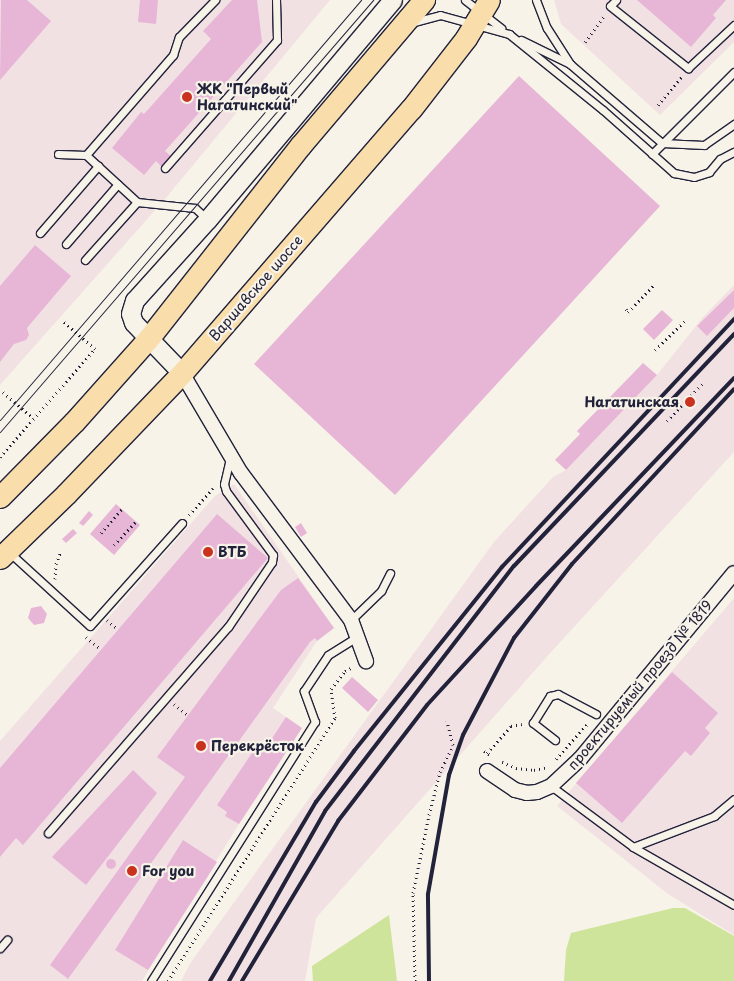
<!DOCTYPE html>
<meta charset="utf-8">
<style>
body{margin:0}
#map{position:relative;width:734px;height:981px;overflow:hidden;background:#f7f3e8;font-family:"Playpen Sans",sans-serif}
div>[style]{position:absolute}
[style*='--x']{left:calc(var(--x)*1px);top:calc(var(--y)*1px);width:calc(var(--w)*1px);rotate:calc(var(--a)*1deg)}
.built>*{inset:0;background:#f2e1e3}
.green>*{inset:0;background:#cde49a}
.building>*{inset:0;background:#e7b6d6}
.round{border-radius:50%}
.path>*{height:3px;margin-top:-1.5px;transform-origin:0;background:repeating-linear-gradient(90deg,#22223b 0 1px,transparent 0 5px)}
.roads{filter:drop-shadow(1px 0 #22223b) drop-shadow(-1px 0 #22223b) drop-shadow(0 1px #22223b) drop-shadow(0 -1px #22223b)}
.service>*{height:7px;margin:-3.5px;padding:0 3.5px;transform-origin:3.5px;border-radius:3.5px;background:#f7f3e8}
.minor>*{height:14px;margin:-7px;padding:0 7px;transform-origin:7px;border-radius:7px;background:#f7f3e8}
.tertiary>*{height:18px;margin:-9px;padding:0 9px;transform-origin:9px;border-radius:9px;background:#f7f3e8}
.primary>*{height:21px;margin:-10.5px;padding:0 10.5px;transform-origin:10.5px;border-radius:10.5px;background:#f9deab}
.tram>*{height:1px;margin:-0.5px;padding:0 0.5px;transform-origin:0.5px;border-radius:0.5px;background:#22223b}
.rail>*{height:4px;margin:-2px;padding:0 2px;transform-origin:2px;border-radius:2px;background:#22223b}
.dots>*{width:14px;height:14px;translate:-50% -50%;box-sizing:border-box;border:2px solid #f7f3e8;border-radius:50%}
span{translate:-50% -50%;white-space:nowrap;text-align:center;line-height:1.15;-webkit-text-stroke:4.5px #f7f3e8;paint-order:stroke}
.poi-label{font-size:14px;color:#22223b;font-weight:700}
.left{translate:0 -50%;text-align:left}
.right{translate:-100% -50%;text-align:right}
.street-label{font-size:14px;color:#22223b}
</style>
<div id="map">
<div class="built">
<i style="clip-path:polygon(0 0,330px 0,165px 199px,0 385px)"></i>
<i style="clip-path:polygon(554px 0,734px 0,734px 42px,660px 115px,561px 24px)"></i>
<i style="clip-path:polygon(734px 285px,734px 452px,552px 651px,316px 918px,305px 981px,181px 981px,191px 962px,494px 542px,553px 477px,566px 470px,657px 375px,703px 317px)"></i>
<i style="clip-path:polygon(234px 484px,334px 628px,317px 641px,273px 708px,302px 728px,239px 824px,142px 981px,0 981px,0 741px,215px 496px)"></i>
<i style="clip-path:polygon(734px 598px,734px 935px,668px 894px,557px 806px)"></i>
</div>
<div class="green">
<i style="clip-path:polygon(673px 908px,685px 908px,734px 936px,734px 981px,564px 981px,566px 950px,571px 933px)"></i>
<i style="clip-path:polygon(389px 915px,397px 981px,313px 981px,312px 966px)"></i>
</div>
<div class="building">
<i style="clip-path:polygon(1px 0,27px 0,51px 21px,0 80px)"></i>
<i style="clip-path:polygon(140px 0,158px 0,156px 24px,138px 22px)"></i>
<i style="clip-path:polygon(232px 0,257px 0,262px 42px,165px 151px,173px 158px,163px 168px,156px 161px,144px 175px,112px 148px,141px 112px,144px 114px,211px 39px,203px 31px)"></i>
<i style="clip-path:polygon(637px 0,726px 0,713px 15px,716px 18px,691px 47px)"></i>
<i style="clip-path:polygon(519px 76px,660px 206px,395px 495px,254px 364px)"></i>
<i style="clip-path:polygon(35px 245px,71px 276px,27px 328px,29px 335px,26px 340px,14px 344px,0 362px,0 286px)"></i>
<i style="clip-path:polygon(734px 290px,734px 308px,707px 336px,697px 326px)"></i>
<i style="clip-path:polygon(662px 310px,673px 320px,654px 340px,643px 329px)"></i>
<i style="clip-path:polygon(643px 363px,657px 375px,566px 470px,555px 460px,580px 434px,577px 431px)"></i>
<i style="clip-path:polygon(116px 504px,140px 525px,114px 555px,90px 534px)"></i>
<i style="clip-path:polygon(89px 511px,93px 515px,83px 526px,79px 523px)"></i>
<i style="clip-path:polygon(217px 514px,268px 558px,23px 845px,16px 838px,0 857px,0 768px)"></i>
<i style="clip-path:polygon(301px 523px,307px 533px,301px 537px,295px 527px)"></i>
<i style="clip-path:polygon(73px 529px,77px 533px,66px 543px,62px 539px)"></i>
<i style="clip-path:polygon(298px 578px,334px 628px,317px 641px,315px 638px,310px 642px,68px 979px,50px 965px,185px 777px,157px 757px,281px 590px)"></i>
<i style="clip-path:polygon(41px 606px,47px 614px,44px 623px,34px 625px,28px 618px,31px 608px)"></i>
<i style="clip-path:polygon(672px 672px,718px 713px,705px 728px,710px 733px,691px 756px,685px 751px,622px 823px,576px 783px)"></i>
<i style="clip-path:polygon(352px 677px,378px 700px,368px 712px,342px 688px)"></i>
<i style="clip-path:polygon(286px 717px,302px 728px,239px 824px,225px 816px,227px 812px,217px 805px,258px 744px,265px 749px)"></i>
<i style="clip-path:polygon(133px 770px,157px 793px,86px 885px,52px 857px)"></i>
<i style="clip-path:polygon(183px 840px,217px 862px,148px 970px,115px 950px)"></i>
<i class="round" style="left:106px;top:859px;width:10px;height:10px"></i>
</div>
<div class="path">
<i style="--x:585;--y:42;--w:34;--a:-54"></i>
<i style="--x:658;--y:105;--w:39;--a:-50"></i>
<i style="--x:626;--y:309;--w:4;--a:56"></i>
<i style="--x:628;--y:312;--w:37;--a:-46"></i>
<i style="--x:655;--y:350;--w:45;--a:-44.1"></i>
<i style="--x:3;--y:392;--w:40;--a:41"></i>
<i style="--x:667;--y:421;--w:52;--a:-46.5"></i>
<i style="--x:0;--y:457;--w:144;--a:-48.7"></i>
<i style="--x:95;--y:349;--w:43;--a:-138.8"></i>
<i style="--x:189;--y:515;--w:36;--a:-48"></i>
<i style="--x:101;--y:533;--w:32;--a:-49"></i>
<i style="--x:114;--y:545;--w:33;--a:-47"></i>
<i style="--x:55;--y:579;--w:15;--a:-86"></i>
<i style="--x:56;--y:564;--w:14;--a:-69"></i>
<i style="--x:107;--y:620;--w:14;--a:39"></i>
<i style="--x:86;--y:637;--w:19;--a:39"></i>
<i style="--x:174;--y:704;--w:18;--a:38"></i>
<i style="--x:484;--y:751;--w:9;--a:32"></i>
<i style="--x:487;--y:753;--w:36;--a:-48"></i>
<i style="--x:511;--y:726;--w:11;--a:-10"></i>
<i style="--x:556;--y:759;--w:50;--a:-48.3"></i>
<i style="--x:502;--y:762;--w:15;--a:23"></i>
<i style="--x:516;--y:768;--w:18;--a:6"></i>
<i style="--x:534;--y:770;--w:14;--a:-12"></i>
<i style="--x:168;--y:981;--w:312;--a:-57.6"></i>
<i style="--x:335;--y:718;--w:29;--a:-98"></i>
<i style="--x:331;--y:689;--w:23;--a:-52"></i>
<i style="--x:345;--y:671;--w:9;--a:-27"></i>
<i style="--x:415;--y:981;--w:88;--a:-91.3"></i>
<i style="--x:413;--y:893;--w:80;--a:-78.4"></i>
<i style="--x:429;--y:815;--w:44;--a:-75.7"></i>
<i style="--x:440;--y:772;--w:30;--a:-64"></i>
<i style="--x:453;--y:745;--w:25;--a:-104"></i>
</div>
<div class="roads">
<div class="service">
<i style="--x:465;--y:0;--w:46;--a:37.9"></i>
<i style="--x:536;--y:0;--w:30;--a:69"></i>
<i style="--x:547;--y:28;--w:43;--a:57.4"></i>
<i style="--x:616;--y:0;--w:8;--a:135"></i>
<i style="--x:610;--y:6;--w:100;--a:38.5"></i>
<i style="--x:688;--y:68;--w:63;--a:-43.1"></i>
<i style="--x:414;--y:22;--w:27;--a:-15"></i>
<i style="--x:440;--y:15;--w:72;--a:15.4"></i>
<i style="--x:509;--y:34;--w:121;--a:39"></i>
<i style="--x:603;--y:110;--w:95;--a:41.6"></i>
<i style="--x:674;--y:173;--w:20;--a:11"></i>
<i style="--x:694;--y:177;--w:16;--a:-18"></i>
<i style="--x:709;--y:172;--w:17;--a:-50"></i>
<i style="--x:720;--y:159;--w:16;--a:-27"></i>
<i style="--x:521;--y:40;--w:55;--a:26.1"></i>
<i style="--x:570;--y:64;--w:121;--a:40.7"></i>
<i style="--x:662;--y:143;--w:42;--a:2.7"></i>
<i style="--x:704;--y:145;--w:37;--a:-35"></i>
<i style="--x:58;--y:154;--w:28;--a:2"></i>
<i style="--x:86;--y:155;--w:133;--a:-49"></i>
<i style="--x:173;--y:55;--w:19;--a:-72"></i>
<i style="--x:179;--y:37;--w:52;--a:-45.8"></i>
<i style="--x:652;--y:154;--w:116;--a:-45"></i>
<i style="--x:86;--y:155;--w:16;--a:43"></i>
<i style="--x:165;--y:168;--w:170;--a:-48.8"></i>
<i style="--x:277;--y:40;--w:40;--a:-91.4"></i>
<i style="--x:40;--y:233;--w:89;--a:-49.1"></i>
<i style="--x:98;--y:166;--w:53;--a:42.7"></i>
<i style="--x:137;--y:202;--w:58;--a:5.9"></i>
<i style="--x:195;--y:208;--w:18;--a:43"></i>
<i style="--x:66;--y:244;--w:79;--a:-49.1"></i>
<i style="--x:85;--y:260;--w:78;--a:-48.1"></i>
<i style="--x:10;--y:553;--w:108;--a:42.4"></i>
<i style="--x:90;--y:626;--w:138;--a:-48.2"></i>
<i style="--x:351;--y:620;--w:42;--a:-44"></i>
<i style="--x:381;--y:591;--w:20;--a:-63"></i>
<i style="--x:555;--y:740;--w:28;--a:-142"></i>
<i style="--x:533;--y:723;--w:32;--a:-58"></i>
<i style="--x:550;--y:696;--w:8;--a:-14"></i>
<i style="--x:558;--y:694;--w:43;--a:27.8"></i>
<i style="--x:551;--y:786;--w:102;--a:36.6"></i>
<i style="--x:633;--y:847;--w:116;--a:29.9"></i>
<i style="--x:48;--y:833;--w:274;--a:-48.9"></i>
<i style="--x:228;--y:627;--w:78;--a:-55.9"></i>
<i style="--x:272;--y:562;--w:7;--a:-82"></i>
<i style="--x:273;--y:555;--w:79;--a:-126.3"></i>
<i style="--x:226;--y:491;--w:7;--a:-106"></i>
<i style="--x:224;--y:484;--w:27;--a:-77"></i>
<i style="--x:633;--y:847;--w:87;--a:-20.9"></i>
<i style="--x:714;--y:816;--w:26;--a:-40"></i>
<i style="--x:0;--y:948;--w:11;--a:-49"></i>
<i style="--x:151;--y:981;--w:307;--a:-57.7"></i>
<i style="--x:315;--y:722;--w:33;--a:-110"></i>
<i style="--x:304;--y:691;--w:43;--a:-56.3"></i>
<i style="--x:328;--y:655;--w:34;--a:-32"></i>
</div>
<div class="minor">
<i style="--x:182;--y:373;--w:116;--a:59.5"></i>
<i style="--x:241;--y:473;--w:184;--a:53.2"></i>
<i style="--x:351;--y:620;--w:44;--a:69.9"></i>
<i style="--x:487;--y:771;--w:34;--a:34"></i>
<i style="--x:515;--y:790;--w:12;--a:14"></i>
<i style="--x:527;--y:793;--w:10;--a:-6"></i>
<i style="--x:537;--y:792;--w:15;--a:-23"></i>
<i style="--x:551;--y:786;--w:40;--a:-43"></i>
<i style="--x:580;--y:759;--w:241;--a:-50.4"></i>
</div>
<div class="tertiary">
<i style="--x:182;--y:373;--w:69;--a:-133.8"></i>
<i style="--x:134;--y:323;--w:9;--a:-108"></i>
<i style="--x:131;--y:314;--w:14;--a:-73"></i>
<i style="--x:135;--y:301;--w:109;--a:-48"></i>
<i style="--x:208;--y:220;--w:287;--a:-49.9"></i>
</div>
<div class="primary">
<i style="--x:0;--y:497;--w:105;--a:-45.4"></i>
<i style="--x:74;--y:422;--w:111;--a:-48.3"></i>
<i style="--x:148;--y:339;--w:246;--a:-51.8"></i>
<i style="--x:300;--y:146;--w:192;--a:-49.7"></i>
<i style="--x:0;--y:558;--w:92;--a:-44.1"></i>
<i style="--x:66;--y:494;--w:168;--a:-46.2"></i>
<i style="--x:182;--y:373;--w:349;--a:-49.1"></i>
<i style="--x:411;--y:109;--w:90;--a:-52.2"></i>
<i style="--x:466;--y:38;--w:44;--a:-58.8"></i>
</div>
</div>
<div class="tram">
<i style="--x:0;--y:420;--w:554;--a:-49.32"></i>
<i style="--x:0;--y:432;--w:571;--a:-49.19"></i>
</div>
<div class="rail">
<i style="--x:210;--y:981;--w:208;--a:-59.4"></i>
<i style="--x:316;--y:802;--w:64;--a:-53.3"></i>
<i style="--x:354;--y:751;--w:236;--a:-51.2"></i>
<i style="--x:502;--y:567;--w:340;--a:-46.9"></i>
<i style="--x:229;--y:981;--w:195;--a:-60.5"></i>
<i style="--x:325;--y:811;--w:309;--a:-52.4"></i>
<i style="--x:514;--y:566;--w:320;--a:-46.5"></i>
<i style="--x:242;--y:981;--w:187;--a:-59"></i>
<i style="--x:338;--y:821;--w:146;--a:-52.5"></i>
<i style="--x:427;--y:705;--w:161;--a:-47.5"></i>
<i style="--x:536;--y:586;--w:287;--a:-46.4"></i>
<i style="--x:429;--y:981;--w:87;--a:-90.7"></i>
<i style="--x:428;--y:894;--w:121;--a:-80"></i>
<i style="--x:449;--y:775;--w:42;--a:-70.7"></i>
<i style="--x:463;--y:735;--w:110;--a:-62.3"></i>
<i style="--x:514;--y:638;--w:94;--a:-51.9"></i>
<i style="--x:572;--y:564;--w:238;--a:-47.2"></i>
</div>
<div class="dots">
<i style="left:187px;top:97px;background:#c8321e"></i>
<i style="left:690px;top:402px;background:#c8321e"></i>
<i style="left:208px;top:552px;background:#c8321e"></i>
<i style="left:201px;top:746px;background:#c8321e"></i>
<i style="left:132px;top:871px;background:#c8321e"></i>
</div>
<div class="poi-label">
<span class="left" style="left:197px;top:97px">ЖК "Первый<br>Нагатинский"</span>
<span class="right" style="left:679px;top:402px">Нагатинская</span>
<span class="left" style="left:218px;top:552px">ВТБ</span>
<span class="left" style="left:211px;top:746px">Перекрёсток</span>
<span class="left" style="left:142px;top:871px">For you</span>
</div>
<div class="street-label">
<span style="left:256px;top:288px;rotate:-49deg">Варшавское шоссе</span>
<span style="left:640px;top:685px;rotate:-50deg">проектируемый проезд № 1819</span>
</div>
</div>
